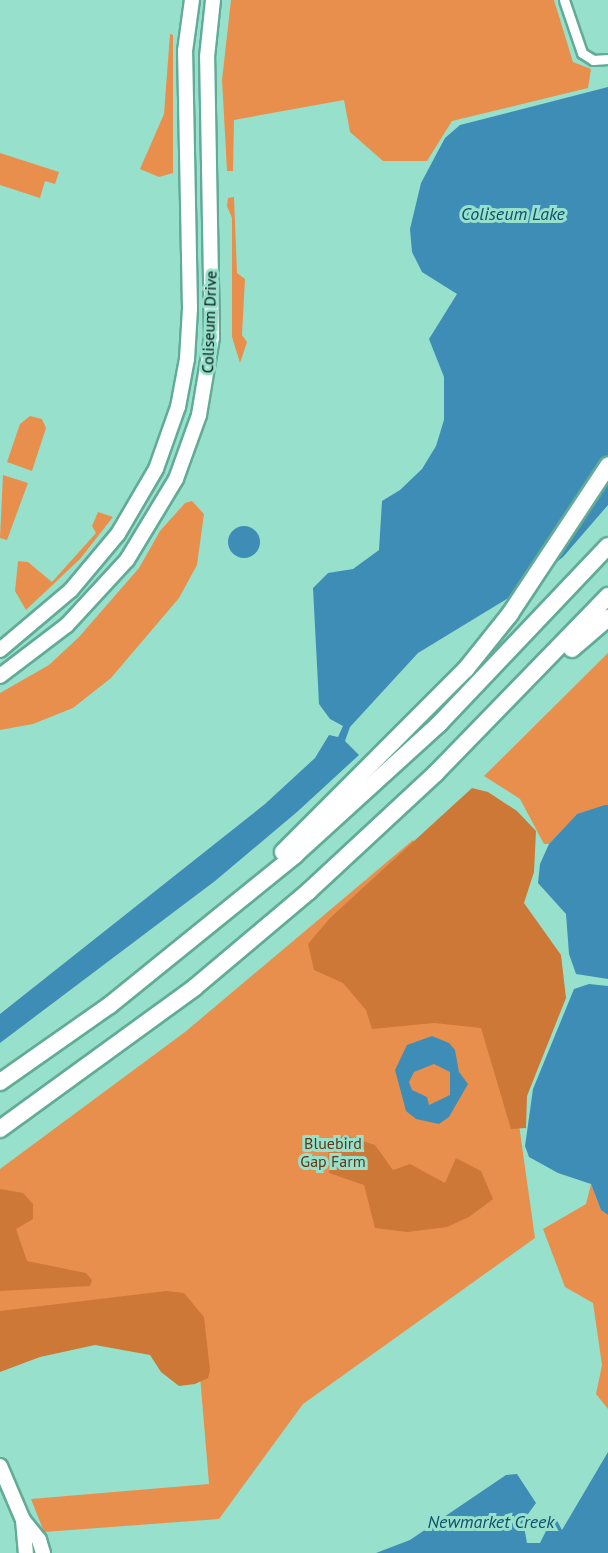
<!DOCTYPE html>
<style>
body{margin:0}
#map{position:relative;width:608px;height:1553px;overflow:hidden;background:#97e1cc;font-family:"PT Sans",sans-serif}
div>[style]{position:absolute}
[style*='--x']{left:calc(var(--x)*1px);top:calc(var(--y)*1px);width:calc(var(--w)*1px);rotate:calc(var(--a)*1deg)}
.green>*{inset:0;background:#e88f4e}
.forest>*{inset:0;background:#ce7837}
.water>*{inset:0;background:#3e8db7}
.round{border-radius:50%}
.roads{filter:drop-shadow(2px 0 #62ab97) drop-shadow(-2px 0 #62ab97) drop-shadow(0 2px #62ab97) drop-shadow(0 -2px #62ab97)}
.street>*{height:9px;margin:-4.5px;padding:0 4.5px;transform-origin:4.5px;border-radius:4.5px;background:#fff}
.secondary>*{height:14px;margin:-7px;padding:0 7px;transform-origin:7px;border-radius:7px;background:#fff}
.highway>*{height:16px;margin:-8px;padding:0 8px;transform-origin:8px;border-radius:8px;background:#fff}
span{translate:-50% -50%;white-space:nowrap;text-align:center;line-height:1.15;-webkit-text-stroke:6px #97e1cc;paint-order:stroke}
.street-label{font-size:16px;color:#00100b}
.park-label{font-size:16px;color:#623614}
.water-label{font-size:18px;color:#104f6d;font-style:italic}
</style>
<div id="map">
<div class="green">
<i style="clip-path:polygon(231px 0,554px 0,573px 62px,591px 69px,588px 88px,452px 121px,427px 161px,383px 161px,350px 132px,344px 100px,234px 120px,233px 171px,227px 171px,222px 80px)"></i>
<i style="clip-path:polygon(170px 34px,173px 35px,173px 173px,159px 177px,140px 169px,164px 114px)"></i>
<i style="clip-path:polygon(0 153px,59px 172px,55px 184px,45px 181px,40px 198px,0 185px)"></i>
<i style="clip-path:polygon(234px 197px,237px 273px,245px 279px,242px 335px,247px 342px,240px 363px,232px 337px,232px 218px,227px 206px,228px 198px)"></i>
<i style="clip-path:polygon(30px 416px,42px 419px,46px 428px,32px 471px,7px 462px,20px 424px)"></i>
<i style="clip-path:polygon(3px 475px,28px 483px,7px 540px,0 538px)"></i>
<i style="clip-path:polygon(192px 501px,204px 514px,197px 565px,179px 598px,111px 678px,73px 708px,33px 724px,0 730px,0 693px,49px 665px,79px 637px,139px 568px,160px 531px,185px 503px)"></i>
<i style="clip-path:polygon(98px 512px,113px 517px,80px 559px,26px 610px,15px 591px,18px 561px,28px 562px,52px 582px,96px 533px,92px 526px)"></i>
<i style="clip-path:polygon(608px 653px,608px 805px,577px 814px,549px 844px,544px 844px,520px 799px,484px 776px)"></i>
<i style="clip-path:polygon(413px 840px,475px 946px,513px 1082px,535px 1238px,303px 1404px,219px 1519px,44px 1532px,31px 1499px,209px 1484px,195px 1316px,0 1351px,0 1169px,185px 1032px)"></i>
<i style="clip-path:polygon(591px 1184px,601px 1210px,608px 1215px,608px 1409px,596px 1394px,602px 1365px,593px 1303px,565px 1287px,543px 1229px,586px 1204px)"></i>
</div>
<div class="forest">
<i style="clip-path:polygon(472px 788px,488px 792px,517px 811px,536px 831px,534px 872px,524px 903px,561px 955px,566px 998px,527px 1096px,526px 1128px,511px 1129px,481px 1028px,434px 1023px,372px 1029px,366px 1010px,343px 983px,314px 970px,308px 944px,330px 918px)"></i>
<i style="clip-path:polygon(344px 1135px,375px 1145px,393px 1170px,410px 1164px,445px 1183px,456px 1158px,481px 1171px,493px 1199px,469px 1217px,447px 1227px,407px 1232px,375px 1228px,364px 1185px,329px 1173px,328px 1145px)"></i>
<i style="clip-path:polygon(0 1189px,23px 1193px,33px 1204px,33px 1219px,16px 1229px,27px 1261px,86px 1273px,92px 1280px,90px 1286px,0 1291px)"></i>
<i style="clip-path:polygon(166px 1291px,184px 1293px,204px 1317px,210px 1370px,208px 1378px,195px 1384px,179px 1386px,161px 1372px,150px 1355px,95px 1345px,40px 1357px,0 1372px,0 1311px)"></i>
</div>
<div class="water">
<i style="clip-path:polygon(608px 87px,608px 505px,563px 557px,520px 591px,418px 653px,350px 727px,345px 741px,359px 755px,297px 812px,215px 881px,0 1043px,0 1014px,265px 804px,315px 758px,329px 735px,338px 737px,343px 726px,330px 719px,319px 704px,313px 588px,328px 573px,353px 569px,379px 550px,382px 501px,400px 490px,422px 469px,436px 446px,444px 420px,444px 377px,429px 339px,457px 294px,422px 272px,412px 252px,410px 229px,421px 183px,445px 138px,460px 125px)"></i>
<i class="round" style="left:228px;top:526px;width:32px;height:32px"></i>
<i style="clip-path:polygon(605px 805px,608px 805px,608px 979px,576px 974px,569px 954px,566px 914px,538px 883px,540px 864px,549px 844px,577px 814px)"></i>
<i style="clip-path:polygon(589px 984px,608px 986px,608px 1215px,601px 1210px,591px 1184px,558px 1173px,529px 1157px,525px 1146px,533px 1089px,574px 989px)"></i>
<i style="clip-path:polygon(evenodd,432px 1036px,449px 1043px,455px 1050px,459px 1072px,468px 1084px,449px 1117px,439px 1124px,416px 1119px,406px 1111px,395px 1070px,407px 1045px,432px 1036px,434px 1064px,450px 1072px,450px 1095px,429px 1105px,427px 1097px,412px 1090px,409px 1082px,414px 1072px,434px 1064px)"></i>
<i style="clip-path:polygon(608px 1452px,608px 1553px,376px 1553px,410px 1540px,506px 1475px,517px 1474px,536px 1503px,523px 1521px,527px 1543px,540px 1543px,554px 1515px,562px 1530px)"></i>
</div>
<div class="roads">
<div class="street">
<i style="--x:564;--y:0;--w:56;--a:71.2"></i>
<i style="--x:582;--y:53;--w:13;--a:32"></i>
<i style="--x:593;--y:60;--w:15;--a:-4"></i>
</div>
<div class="secondary">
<i style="--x:0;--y:650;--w:93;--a:-40.2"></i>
<i style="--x:71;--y:590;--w:73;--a:-50"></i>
<i style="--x:118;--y:534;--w:75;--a:-59.7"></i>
<i style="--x:156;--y:469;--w:66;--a:-70.5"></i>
<i style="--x:178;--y:407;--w:49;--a:-79.4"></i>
<i style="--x:187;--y:359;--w:51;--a:-86.6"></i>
<i style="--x:190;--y:308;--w:257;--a:-91.1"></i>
<i style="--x:185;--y:51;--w:51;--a:-82.2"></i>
<i style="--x:0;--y:676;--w:84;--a:-37.3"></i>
<i style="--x:67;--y:625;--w:88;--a:-47.3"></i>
<i style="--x:127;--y:560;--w:95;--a:-58.8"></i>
<i style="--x:176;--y:479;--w:68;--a:-70.2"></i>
<i style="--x:199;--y:415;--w:79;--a:-80.5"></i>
<i style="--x:212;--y:337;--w:280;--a:-91"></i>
<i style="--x:207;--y:57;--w:57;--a:-84"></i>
<i style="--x:0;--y:1466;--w:59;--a:66.9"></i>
<i style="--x:23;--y:1520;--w:26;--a:51"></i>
<i style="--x:39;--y:1540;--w:14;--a:73"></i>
<i style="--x:23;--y:1520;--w:33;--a:85"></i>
</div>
<div class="highway">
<i style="--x:572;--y:649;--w:48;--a:-40.7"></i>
<i style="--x:283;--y:852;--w:259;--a:-45"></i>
<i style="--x:466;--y:669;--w:70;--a:-51.3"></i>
<i style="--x:510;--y:614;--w:178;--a:-56.5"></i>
<i style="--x:0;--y:1082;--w:134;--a:-35"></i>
<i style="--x:110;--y:1005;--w:238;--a:-39"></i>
<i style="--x:295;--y:855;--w:195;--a:-42.3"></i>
<i style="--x:439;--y:724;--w:245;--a:-46.5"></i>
<i style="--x:0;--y:1129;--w:240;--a:-36"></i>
<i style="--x:194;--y:988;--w:150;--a:-40.1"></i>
<i style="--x:309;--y:891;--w:173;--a:-42.9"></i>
<i style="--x:436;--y:773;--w:247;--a:-45.8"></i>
</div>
</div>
<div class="street-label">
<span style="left:209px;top:322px;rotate:-88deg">Coliseum Drive</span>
</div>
<div class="park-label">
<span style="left:333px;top:1152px">Bluebird<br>Gap Farm</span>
</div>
<div class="water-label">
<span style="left:513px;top:214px">Coliseum Lake</span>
<span style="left:491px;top:1522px">Newmarket Creek</span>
</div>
</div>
